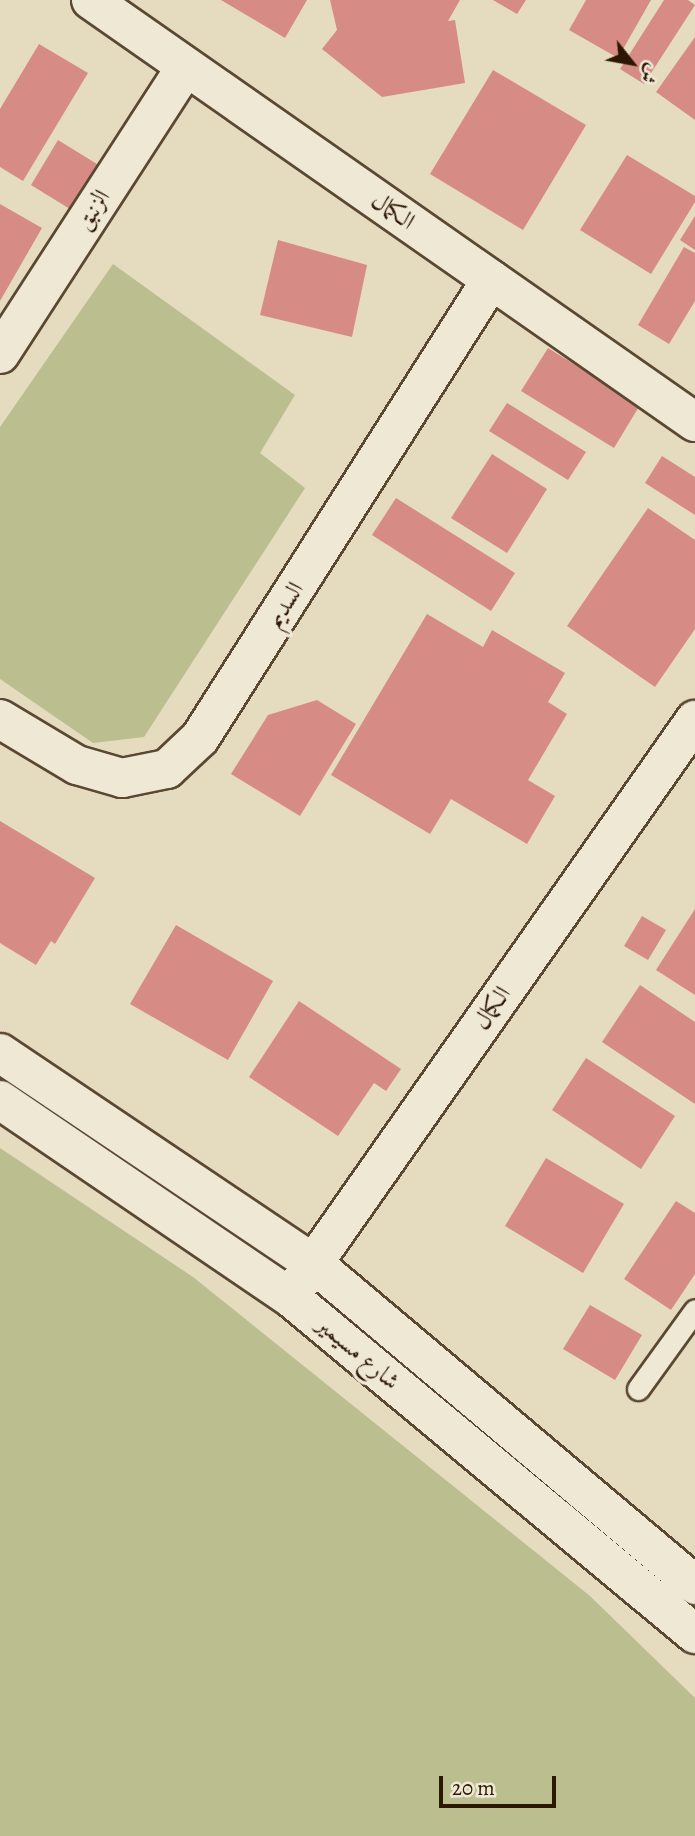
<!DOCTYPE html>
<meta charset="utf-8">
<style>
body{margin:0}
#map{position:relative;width:695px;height:1836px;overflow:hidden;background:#e5dbbf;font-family:Alegreya,Amiri,serif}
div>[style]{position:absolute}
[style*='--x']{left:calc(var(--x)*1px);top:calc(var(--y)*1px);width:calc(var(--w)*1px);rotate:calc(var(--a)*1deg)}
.green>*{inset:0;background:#bbbe8e}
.building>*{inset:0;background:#d68c84}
.roads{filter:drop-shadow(2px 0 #5a4832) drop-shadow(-2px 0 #5a4832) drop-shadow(0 2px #5a4832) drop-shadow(0 -2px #5a4832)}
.service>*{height:21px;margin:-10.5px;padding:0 10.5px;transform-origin:10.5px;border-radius:10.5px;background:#eee8d5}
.minor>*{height:38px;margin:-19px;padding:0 19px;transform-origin:19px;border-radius:19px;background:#eee8d5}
.tertiary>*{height:38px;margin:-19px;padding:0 19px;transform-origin:19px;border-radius:19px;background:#eee8d5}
span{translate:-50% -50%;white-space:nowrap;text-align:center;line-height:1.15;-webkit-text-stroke:7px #eee8d5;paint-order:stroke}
.street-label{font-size:24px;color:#2c1703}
.north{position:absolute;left:597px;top:28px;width:70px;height:70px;-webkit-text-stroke:5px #eee8d5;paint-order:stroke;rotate:121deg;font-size:19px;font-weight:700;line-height:28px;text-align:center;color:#2c1703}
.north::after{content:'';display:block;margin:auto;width:24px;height:32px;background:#2c1703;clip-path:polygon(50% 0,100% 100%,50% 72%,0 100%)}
.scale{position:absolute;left:439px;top:1776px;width:117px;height:32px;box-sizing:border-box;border:4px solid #2c1703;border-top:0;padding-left:9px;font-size:21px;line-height:24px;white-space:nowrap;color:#2c1703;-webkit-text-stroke:5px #eee8d5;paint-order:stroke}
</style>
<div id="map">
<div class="green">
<i style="clip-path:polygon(113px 264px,295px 395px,260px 453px,305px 488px,144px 737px,93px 743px,0 679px,0 427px)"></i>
<i style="clip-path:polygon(0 1148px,193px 1277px,590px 1596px,695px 1698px,695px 1836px,0 1836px)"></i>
</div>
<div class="building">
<i style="clip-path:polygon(221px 0,307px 0,285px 38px)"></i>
<i style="clip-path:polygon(330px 0,460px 0,448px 21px,455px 20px,465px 83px,382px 97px,322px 49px,337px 30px)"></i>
<i style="clip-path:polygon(493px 0,526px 0,517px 14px)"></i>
<i style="clip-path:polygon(586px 0,651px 0,618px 58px,569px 30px)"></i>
<i style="clip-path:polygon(664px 0,688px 0,695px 5px,644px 84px,620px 69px)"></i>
<i style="clip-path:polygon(695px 37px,695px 120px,656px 92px)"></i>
<i style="clip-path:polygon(39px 44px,88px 73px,23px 181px,0 167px,0 109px)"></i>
<i style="clip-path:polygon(493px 70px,586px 125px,523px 230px,430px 174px)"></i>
<i style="clip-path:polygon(58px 140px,105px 169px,78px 214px,31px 185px)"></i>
<i style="clip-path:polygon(627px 155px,695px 196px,695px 202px,651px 274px,580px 230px)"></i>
<i style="clip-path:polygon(0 204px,42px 228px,0 301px)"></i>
<i style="clip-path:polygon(695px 216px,695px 250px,680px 240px)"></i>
<i style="clip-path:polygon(278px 240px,367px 265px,352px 337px,260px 315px)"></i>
<i style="clip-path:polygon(684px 247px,695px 253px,695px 301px,669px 344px,638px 325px)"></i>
<i style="clip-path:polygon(548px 348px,640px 405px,614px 448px,521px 391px)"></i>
<i style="clip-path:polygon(507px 403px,586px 452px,568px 480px,489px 431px)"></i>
<i style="clip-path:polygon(492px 454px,547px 489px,507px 553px,451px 518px)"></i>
<i style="clip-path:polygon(662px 456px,695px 477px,695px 515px,645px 483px)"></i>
<i style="clip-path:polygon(396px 498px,515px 573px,491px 611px,372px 535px)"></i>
<i style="clip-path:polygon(648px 508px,695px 540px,695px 629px,655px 687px,567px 626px)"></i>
<i style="clip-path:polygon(427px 614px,483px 647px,492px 630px,565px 673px,548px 702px,567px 714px,528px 780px,555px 796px,527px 844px,451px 799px,430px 834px,331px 775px)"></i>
<i style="clip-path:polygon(317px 700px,356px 724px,300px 816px,231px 774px,268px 715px)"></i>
<i style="clip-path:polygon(0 821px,95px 878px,55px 944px,51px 941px,36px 965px,0 943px)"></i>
<i style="clip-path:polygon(695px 909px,695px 995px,656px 970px)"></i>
<i style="clip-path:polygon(642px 916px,666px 930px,648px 960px,624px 946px)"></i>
<i style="clip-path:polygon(176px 925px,273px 981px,228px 1060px,130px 1004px)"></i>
<i style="clip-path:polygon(640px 985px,695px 1022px,695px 1104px,602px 1042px)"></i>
<i style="clip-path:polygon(299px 1001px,401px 1069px,386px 1091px,374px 1083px,338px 1136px,249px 1077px)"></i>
<i style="clip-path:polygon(586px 1058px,675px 1116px,641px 1169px,552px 1110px)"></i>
<i style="clip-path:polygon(546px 1158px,624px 1204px,583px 1273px,505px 1226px)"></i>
<i style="clip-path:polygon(676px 1201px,695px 1213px,695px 1274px,671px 1310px,624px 1279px)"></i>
<i style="clip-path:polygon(590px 1305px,642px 1335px,615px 1380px,563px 1349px)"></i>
</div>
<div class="roads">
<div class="service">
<i style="--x:638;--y:1389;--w:97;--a:-54.2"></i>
</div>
<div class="minor">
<i style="--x:91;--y:0;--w:737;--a:34.94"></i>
<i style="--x:0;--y:354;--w:342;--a:-57.1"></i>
<i style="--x:0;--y:719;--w:90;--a:30.9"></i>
<i style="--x:77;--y:765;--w:47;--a:16.1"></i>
<i style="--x:122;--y:778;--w:46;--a:-11.3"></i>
<i style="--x:167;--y:769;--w:45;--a:-43.2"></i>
<i style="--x:200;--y:738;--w:543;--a:-57.57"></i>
<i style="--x:294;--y:1291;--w:698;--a:-54.92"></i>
</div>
<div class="tertiary">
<i style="--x:0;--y:1053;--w:377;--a:33.9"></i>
<i style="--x:313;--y:1263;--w:500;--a:40.1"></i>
<i style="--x:0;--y:1100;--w:351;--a:34.2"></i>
<i style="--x:290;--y:1297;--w:527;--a:39.76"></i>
</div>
</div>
<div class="street-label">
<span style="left:93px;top:210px;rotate:-57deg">الزنبق</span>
<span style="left:393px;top:211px;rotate:35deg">الكمال</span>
<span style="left:285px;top:605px;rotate:-58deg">السديم</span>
<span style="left:492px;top:1008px;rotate:-55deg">الكمال</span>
<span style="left:358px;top:1353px;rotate:40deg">شارع مسيمير</span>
</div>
<div class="north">ش</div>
<div class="scale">20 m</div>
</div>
